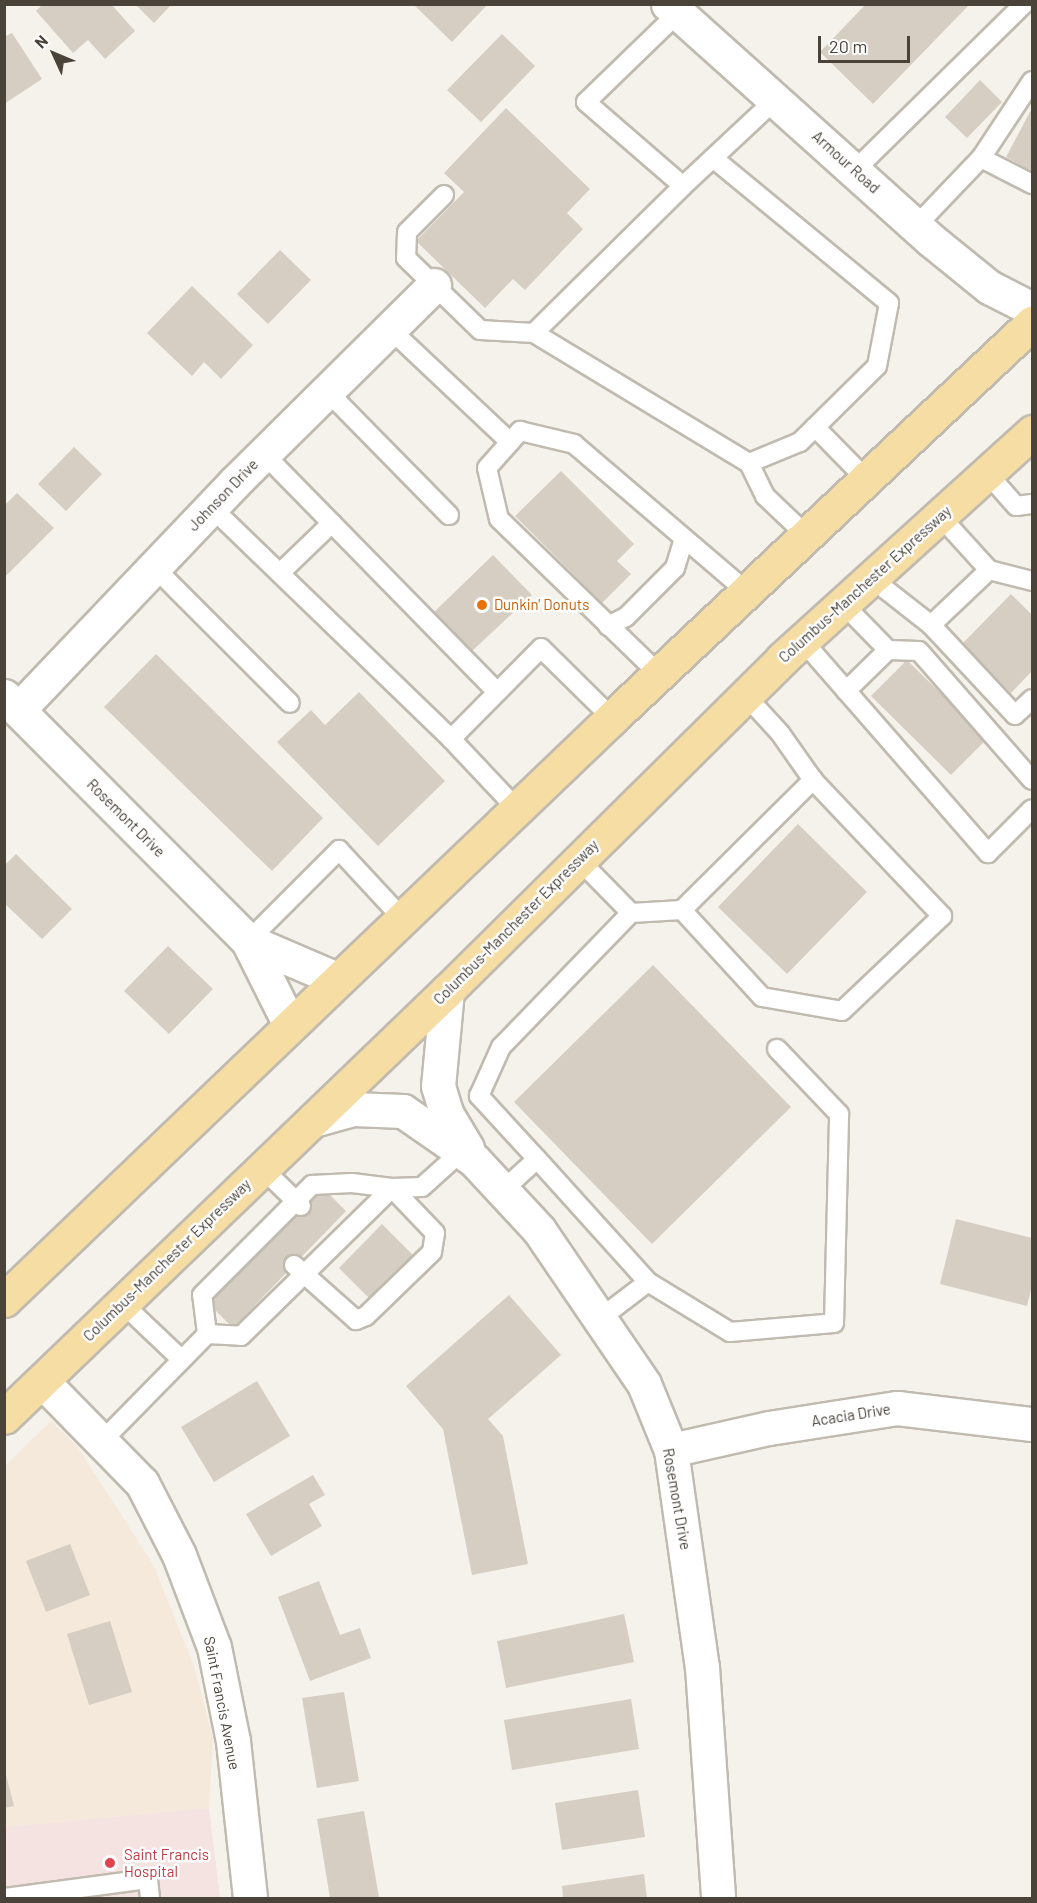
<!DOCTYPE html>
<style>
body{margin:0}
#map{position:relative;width:1037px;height:1903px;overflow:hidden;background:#f5f2ec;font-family:Barlow,sans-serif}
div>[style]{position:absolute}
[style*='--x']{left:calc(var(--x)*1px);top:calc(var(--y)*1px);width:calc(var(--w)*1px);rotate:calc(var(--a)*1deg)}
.commercial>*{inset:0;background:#f4e9da}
.medical>*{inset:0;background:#f4e3e1}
.building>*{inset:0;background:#d6cec3}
.roads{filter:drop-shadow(2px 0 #c0baaf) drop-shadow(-2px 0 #c0baaf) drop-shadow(0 2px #c0baaf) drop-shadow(0 -2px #c0baaf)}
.service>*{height:18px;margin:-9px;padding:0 9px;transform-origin:9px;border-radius:9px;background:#fff}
.minor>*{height:33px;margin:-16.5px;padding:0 16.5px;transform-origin:16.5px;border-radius:16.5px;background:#fff}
.tertiary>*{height:33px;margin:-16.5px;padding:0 16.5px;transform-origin:16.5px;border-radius:16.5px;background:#fff}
.primary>*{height:33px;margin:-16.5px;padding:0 16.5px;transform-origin:16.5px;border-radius:16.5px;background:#f6dda4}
.dots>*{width:16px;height:16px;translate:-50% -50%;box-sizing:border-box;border:3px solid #fff;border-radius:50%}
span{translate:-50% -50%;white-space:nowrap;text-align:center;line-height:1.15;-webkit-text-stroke:5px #fff;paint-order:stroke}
.street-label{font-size:15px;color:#49433a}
.food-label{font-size:15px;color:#c56008}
.left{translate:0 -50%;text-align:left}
.health-label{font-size:15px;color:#be3a42}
.frame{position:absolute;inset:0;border:6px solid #49433a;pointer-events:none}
.north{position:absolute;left:24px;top:24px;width:60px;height:60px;-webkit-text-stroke:4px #fff;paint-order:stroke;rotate:314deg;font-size:16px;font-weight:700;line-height:24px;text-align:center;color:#49433a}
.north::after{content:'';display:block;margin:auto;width:21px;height:27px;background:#49433a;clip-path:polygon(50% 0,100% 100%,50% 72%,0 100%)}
.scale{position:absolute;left:818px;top:36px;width:92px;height:27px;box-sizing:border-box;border:3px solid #49433a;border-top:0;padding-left:8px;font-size:18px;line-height:21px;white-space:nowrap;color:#49433a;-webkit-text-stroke:4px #fff;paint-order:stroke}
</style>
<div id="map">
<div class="commercial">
<i style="clip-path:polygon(51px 1421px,77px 1446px,154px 1566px,194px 1666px,213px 1739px,209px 1808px,5px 1827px,5px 1466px)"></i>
</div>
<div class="medical">
<i style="clip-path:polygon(209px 1808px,220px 1898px,5px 1898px,5px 1827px)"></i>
</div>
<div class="building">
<i style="clip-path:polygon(43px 4px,111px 4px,135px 31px,105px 59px,88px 40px,73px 53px,36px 11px)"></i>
<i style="clip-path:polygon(135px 4px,172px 4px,154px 23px)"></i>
<i style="clip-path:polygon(413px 4px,488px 4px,452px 42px)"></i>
<i style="clip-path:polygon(866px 4px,970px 4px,873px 104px,820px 52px)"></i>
<i style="clip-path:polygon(12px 33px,42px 79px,4px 104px,4px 37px)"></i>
<i style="clip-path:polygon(502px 34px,535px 66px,481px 122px,447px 90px)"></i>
<i style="clip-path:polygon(980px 80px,1002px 102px,967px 138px,945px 117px)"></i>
<i style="clip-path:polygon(506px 108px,590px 189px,567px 213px,583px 229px,525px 290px,513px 279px,485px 308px,416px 241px,464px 192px,444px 173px)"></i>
<i style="clip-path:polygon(1032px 108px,1032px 171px,1006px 157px)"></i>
<i style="clip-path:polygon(280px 250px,311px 280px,268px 324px,237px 294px)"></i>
<i style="clip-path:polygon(192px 286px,253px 345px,221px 379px,204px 362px,192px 376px,147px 333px)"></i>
<i style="clip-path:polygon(74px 447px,102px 474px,66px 511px,38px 484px)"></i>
<i style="clip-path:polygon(561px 471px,634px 544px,617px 561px,631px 574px,602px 603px,515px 516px)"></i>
<i style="clip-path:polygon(17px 493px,54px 528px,4px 578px,4px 506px)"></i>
<i style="clip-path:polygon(493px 555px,532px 595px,470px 653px,432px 614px)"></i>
<i style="clip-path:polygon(1011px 594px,1032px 615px,1032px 671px,1011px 693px,961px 645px)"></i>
<i style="clip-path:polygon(156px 654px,323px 818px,272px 871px,104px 707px)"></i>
<i style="clip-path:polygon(907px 660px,987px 739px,951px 775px,871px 696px)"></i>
<i style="clip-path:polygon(359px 692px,445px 781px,378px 846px,277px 742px,311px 710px,325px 725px)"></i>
<i style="clip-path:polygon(798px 824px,867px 892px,787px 974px,718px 907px)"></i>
<i style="clip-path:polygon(16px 854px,72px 909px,42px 939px,4px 903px,4px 866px)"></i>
<i style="clip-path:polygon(168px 946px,213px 989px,169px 1034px,124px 991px)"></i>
<i style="clip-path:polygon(653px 965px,791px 1107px,652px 1244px,514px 1102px)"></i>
<i style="clip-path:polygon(321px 1186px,346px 1211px,233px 1328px,208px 1303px)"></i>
<i style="clip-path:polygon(956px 1219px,1032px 1238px,1032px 1286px,1027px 1306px,940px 1284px)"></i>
<i style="clip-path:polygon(382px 1224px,413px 1255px,369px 1298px,339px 1268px)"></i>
<i style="clip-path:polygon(509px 1295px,561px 1355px,488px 1419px,503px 1436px,528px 1564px,472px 1575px,443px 1429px,406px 1386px)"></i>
<i style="clip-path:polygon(257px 1381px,290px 1436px,214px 1482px,181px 1427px)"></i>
<i style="clip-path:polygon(313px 1475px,325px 1495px,309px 1504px,322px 1526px,271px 1556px,246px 1514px)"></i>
<i style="clip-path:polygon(70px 1544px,90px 1595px,46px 1612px,26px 1561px)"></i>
<i style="clip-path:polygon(319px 1581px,340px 1635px,360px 1628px,371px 1658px,310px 1681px,278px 1597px)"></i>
<i style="clip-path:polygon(624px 1614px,634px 1662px,506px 1688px,497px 1641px)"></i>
<i style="clip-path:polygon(110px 1621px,132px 1692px,89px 1705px,67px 1634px)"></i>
<i style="clip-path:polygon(344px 1692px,359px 1781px,317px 1788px,302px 1698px)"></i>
<i style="clip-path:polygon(631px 1699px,639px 1749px,512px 1770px,504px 1720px)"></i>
<i style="clip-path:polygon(4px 1767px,14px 1806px,4px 1808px)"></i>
<i style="clip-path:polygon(638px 1790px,645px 1837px,562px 1850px,555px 1803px)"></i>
<i style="clip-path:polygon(364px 1811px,379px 1897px,330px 1898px,317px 1819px)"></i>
<i style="clip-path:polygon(644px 1874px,647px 1898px,563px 1898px,562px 1886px)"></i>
</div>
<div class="roads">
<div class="service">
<i style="--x:678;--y:13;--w:128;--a:135.9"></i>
<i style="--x:586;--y:102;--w:128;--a:40.9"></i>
<i style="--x:683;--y:186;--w:129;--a:-43.1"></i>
<i style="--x:1032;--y:81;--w:92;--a:123.5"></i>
<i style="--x:981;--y:158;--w:57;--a:27"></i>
<i style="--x:855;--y:170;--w:237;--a:-44.5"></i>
<i style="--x:683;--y:186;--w:209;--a:135.4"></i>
<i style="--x:534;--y:333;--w:251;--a:31.2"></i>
<i style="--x:749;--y:463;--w:55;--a:-22.4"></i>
<i style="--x:800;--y:442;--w:108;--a:-44.6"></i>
<i style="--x:877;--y:366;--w:64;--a:-79.2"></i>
<i style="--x:889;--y:303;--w:228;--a:-140.5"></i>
<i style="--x:444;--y:195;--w:52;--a:135"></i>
<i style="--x:407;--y:232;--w:26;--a:92"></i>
<i style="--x:406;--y:258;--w:103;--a:44.2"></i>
<i style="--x:480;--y:330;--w:54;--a:3.2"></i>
<i style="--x:916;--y:226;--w:94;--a:-46.3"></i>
<i style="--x:390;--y:329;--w:165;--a:43.3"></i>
<i style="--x:327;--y:391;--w:174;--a:45.5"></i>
<i style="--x:815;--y:427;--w:73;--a:45.6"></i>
<i style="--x:264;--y:454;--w:333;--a:45.6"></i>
<i style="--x:749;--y:463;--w:37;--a:64"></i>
<i style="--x:765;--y:496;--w:57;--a:43.6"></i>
<i style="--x:987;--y:473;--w:44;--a:48.7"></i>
<i style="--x:1016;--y:506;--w:16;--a:-7"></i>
<i style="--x:211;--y:507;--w:334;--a:44"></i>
<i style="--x:451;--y:739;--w:96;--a:46.7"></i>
<i style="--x:940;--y:516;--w:73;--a:47.8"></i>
<i style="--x:154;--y:567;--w:192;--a:45"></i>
<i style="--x:280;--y:573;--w:72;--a:-43.9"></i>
<i style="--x:871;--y:578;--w:76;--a:38.1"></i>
<i style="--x:931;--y:625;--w:80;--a:-43.5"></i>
<i style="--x:989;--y:570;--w:44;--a:14.3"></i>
<i style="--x:843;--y:604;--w:64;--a:45.6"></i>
<i style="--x:888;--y:650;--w:31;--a:2"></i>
<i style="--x:919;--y:651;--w:171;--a:48.8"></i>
<i style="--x:931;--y:625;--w:123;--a:47"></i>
<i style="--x:1015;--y:715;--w:23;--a:-43"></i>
<i style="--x:608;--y:626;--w:20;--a:-27"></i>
<i style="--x:626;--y:617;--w:69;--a:-45"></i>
<i style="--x:675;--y:568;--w:31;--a:-73"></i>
<i style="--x:802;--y:640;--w:283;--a:48.9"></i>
<i style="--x:988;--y:853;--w:62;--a:-45"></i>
<i style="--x:659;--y:674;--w:223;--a:-135.9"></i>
<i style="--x:499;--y:519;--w:52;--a:-103.2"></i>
<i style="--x:487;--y:468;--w:50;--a:-48.3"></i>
<i style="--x:520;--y:431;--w:56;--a:13.5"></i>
<i style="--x:574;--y:444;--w:228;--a:40.5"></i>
<i style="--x:846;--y:691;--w:59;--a:-44.3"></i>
<i style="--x:451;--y:739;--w:128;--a:-45.3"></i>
<i style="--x:541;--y:648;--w:100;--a:44.6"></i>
<i style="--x:579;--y:860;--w:74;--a:45.5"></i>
<i style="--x:631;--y:913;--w:51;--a:-3.4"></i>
<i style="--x:682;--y:910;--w:185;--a:-44.8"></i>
<i style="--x:813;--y:780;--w:57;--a:-125.1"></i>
<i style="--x:780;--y:733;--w:52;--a:-132.6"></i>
<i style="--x:682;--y:910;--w:118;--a:47.4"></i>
<i style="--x:762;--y:997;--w:81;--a:9.9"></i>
<i style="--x:842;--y:1011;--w:138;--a:-43.5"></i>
<i style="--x:942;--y:916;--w:187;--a:-133.5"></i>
<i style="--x:248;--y:941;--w:129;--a:-45"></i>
<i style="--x:339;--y:850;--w:93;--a:47.2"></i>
<i style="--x:537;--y:1159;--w:86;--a:-132.6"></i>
<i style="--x:479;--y:1096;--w:54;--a:-65.8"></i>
<i style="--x:501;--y:1047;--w:187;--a:-45.9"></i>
<i style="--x:263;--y:1169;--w:53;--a:44.2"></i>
<i style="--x:502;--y:1191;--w:47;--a:-42.4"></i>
<i style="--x:537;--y:1159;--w:166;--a:47.9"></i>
<i style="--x:648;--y:1282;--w:96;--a:31.4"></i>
<i style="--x:730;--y:1332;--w:104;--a:-4.9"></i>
<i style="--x:834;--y:1323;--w:209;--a:-88.6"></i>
<i style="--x:839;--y:1114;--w:90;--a:-133.6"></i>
<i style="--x:123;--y:1304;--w:81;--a:43.5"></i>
<i style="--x:602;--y:1317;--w:58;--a:-37.3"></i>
<i style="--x:207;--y:1334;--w:39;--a:-97"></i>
<i style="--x:202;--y:1295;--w:156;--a:-45"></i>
<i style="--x:312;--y:1185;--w:40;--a:-2.9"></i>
<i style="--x:352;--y:1183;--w:40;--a:7.1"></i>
<i style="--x:392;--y:1188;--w:62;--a:46.3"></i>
<i style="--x:435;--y:1233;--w:19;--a:99"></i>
<i style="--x:432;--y:1252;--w:92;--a:135.9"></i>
<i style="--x:366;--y:1316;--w:11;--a:158"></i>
<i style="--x:356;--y:1320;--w:83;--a:-138.4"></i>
<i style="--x:103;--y:1440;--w:148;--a:-45.5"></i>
<i style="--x:207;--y:1334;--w:34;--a:3"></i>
<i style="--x:241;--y:1336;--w:211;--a:-44.4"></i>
<i style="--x:392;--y:1188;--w:30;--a:-2"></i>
<i style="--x:422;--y:1187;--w:54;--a:-42"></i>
<i style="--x:5;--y:1898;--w:144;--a:-7.6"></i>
<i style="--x:148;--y:1879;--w:19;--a:84"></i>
</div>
<div class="minor">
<i style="--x:4;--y:696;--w:346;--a:45.1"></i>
<i style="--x:248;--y:941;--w:94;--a:63.4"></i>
<i style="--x:18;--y:710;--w:315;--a:-46.4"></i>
<i style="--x:235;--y:482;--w:280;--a:-44.7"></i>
<i style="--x:248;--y:941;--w:97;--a:23.1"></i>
<i style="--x:447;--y:991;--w:95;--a:95.4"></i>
<i style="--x:438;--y:1086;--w:28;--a:73"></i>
<i style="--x:446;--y:1113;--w:41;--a:59"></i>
<i style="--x:313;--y:1120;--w:41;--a:-15.4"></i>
<i style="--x:353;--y:1109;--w:50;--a:2.3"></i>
<i style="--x:403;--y:1111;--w:86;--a:34.6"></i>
<i style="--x:474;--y:1160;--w:96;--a:47.1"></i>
<i style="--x:539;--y:1230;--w:186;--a:55.7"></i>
<i style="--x:644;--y:1384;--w:71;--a:67.8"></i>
<i style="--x:671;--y:1450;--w:219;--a:81.9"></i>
<i style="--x:702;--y:1667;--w:232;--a:86"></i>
<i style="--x:42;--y:1381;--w:143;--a:45.6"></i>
<i style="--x:142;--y:1483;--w:81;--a:62.8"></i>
<i style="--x:179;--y:1555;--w:98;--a:69.2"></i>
<i style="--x:214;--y:1647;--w:96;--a:78.6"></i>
<i style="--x:233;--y:1741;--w:158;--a:83.8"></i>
<i style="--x:671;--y:1450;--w:100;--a:-12.7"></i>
<i style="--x:769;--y:1428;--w:130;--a:-8.9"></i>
<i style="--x:897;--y:1408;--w:136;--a:6.8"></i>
</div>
<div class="tertiary">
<i style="--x:668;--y:4;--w:353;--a:41.9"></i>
<i style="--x:931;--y:240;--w:75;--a:39"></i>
<i style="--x:989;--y:287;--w:48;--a:27.1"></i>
</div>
<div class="primary">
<i style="--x:4;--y:1300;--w:842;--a:-43.75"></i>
<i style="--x:612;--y:718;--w:577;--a:-43.24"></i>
<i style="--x:4;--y:1417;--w:615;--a:-43.88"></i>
<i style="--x:447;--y:991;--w:472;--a:-44.7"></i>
<i style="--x:782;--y:659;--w:338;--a:-42.2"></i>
</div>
</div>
<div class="dots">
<i style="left:482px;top:605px;background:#e8710a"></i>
<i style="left:110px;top:1863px;background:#e0444e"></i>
</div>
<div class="street-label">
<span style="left:846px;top:162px;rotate:42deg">Armour Road</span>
<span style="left:223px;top:495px;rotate:-46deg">Johnson Drive</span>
<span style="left:865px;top:584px;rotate:-42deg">Columbus-Manchester Expressway</span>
<span style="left:126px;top:818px;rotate:45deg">Rosemont Drive</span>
<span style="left:516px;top:922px;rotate:-45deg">Columbus-Manchester Expressway</span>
<span style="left:167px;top:1260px;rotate:-44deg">Columbus-Manchester Expressway</span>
<span style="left:851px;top:1415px;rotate:-9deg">Acacia Drive</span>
<span style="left:677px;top:1499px;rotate:80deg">Rosemont Drive</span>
<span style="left:222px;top:1703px;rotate:79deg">Saint Francis Avenue</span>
</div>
<div class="food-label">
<span class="left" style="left:494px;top:605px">Dunkin' Donuts</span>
</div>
<div class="health-label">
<span class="left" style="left:124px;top:1863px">Saint Francis<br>Hospital</span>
</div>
<div class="frame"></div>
<div class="north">N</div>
<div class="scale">20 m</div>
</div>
